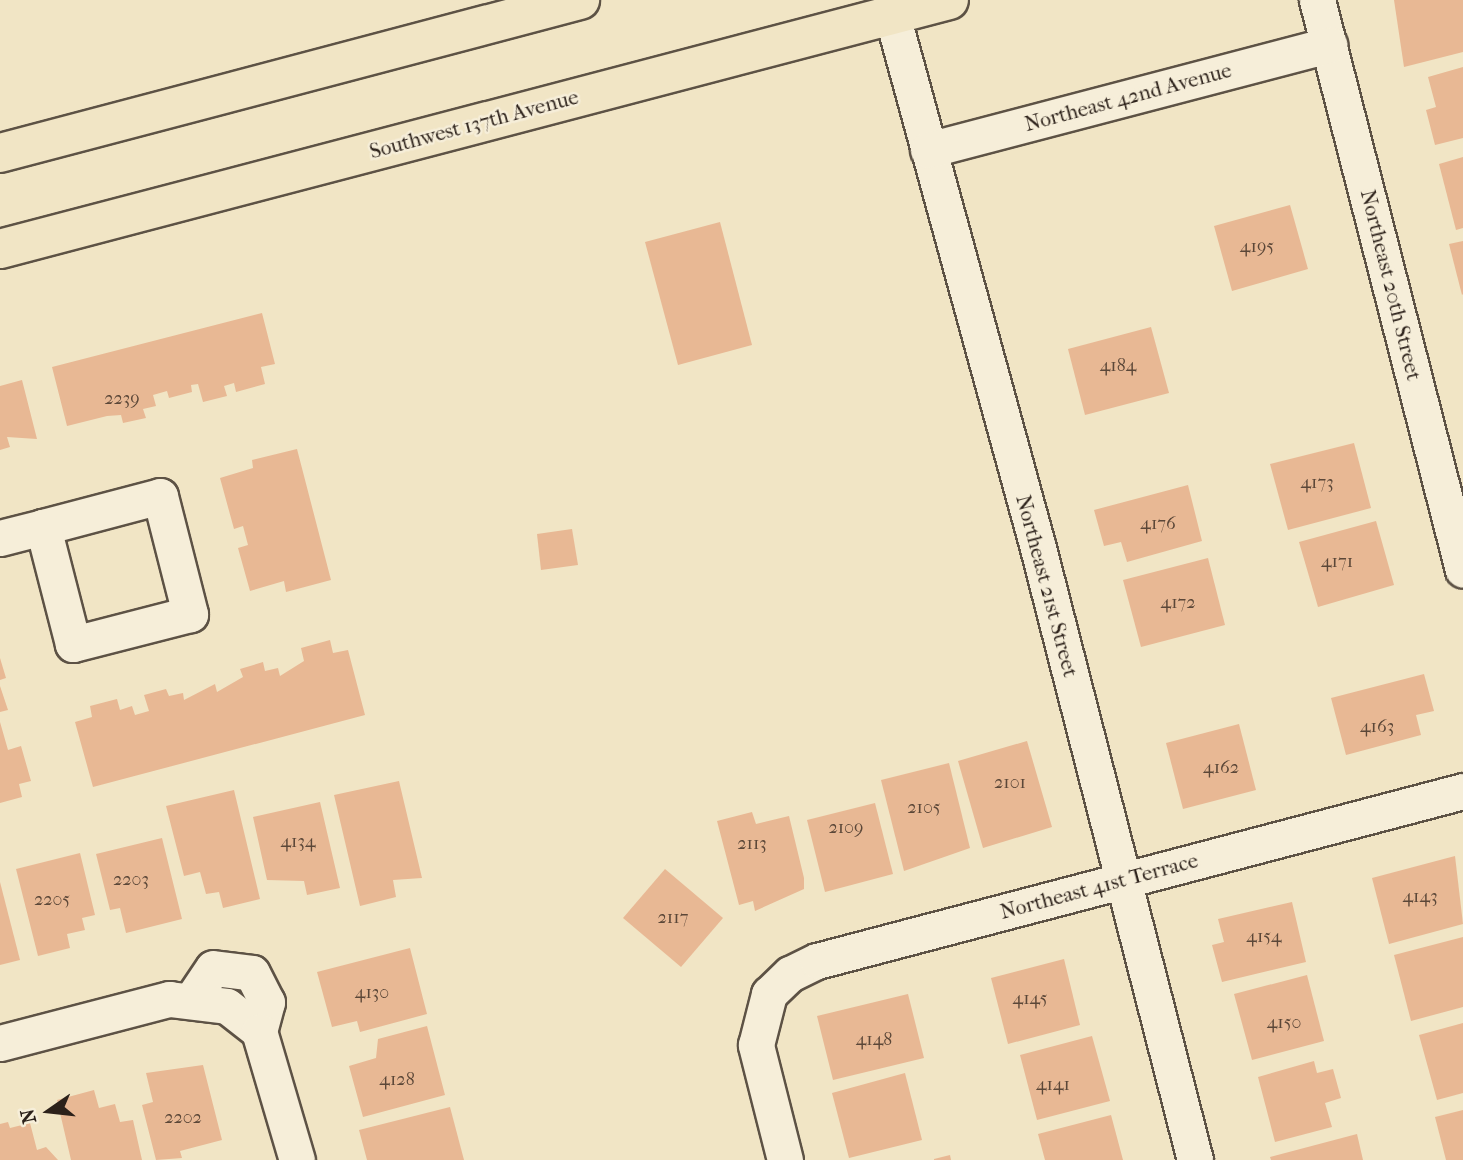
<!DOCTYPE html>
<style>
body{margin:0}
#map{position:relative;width:1463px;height:1160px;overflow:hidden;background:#f1e5c5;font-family:"IM FELL French Canon",serif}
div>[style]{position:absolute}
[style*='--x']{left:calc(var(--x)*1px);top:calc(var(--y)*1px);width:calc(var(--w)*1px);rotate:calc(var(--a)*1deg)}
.building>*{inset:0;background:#e8b894}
.roads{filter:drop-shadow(2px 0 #5d5245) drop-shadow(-2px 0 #5d5245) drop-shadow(0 2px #5d5245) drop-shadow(0 -2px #5d5245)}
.minor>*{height:35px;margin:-17.5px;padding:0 17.5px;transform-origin:17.5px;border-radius:17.5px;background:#f6eed9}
.major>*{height:38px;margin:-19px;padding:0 19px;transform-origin:19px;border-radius:19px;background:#f1e5c5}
span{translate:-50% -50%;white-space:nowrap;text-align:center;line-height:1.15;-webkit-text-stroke:5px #f6eed9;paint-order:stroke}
.number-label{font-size:18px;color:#5b4738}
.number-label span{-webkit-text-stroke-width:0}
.street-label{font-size:21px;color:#2c211a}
.north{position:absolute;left:14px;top:1076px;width:70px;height:70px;-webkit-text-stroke:5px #f6eed9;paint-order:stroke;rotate:256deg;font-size:19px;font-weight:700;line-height:28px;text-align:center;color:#2c211a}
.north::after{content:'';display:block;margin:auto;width:24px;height:32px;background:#2c211a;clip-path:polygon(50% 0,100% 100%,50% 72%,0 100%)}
</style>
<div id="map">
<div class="building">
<i style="clip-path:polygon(1394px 0,1463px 0,1463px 52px,1404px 67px)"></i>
<i style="clip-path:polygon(1463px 67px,1463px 138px,1435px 145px,1426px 110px,1436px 107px,1428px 77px)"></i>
<i style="clip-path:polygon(1463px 157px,1463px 228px,1456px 230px,1439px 164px)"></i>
<i style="clip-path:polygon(1290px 205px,1308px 269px,1232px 291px,1214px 226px)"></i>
<i style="clip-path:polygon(720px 222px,752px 345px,678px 365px,645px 242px)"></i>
<i style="clip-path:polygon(1463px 241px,1463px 294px,1462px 295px,1449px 244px)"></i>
<i style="clip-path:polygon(262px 313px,275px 364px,261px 367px,265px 384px,236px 392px,234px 383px,224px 386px,227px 396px,203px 402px,198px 384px,191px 385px,192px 392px,169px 398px,167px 391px,153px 395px,156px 406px,143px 409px,146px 418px,123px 423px,121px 415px,107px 416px,67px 426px,52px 367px)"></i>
<i style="clip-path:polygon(1151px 327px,1169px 393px,1085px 415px,1068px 349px)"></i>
<i style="clip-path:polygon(22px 380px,37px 439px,7px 437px,10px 447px,0 450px,0 386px)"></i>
<i style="clip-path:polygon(1354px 443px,1371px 508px,1288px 530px,1270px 464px)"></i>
<i style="clip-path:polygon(297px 449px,331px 580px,286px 592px,284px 581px,250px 591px,238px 548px,248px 545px,243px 526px,234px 529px,220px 478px,253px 468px,252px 460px)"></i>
<i style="clip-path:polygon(1188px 485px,1202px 541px,1127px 562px,1121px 542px,1104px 546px,1094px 510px)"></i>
<i style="clip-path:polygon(1376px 521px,1394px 585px,1318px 607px,1299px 542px)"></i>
<i style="clip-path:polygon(572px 529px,578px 565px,541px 570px,537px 534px)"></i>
<i style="clip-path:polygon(1208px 558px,1225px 625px,1141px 647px,1123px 580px)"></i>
<i style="clip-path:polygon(330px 640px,333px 653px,348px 650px,365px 715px,93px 787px,75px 722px,92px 717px,90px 706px,117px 699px,120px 710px,132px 706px,135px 715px,149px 711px,144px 695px,166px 689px,169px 696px,183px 693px,184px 700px,215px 684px,217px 692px,243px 677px,240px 669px,263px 662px,265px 671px,278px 668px,280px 676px,304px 661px,301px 648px)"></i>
<i style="clip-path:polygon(0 658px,6px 678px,0 680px)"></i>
<i style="clip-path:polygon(1424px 674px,1434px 711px,1416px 715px,1421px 735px,1346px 755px,1331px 698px)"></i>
<i style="clip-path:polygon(0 686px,8px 710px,0 712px)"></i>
<i style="clip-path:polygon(0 722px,8px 750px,21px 746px,31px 781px,19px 784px,22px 797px,0 803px)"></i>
<i style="clip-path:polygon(1239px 724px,1256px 790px,1183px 809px,1166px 743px)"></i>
<i style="clip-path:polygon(1027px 741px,1052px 827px,983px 848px,958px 761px)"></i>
<i style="clip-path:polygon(949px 763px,970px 848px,904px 871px,881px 780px)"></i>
<i style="clip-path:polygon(399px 781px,422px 878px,393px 880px,396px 897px,360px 906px,334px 795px)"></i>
<i style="clip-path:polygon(234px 790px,260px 899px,223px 908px,219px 892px,206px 894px,200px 872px,184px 876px,166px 806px)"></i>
<i style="clip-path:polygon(320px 802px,340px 888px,307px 895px,304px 881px,267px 880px,253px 817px)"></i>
<i style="clip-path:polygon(875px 803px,893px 874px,825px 892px,807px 820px)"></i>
<i style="clip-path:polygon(752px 812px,756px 824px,789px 816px,804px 878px,804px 889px,755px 911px,753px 901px,739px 905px,717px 821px)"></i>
<i style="clip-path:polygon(162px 838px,182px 919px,126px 933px,120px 908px,110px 910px,96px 854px)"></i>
<i style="clip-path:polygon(80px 853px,95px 915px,82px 918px,85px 930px,67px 934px,70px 948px,38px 956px,16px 869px)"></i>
<i style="clip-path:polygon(1455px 856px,1463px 924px,1389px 944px,1372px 878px)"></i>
<i style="clip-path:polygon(665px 869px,723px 918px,681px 967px,623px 918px)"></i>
<i style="clip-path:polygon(0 882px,20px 960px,0 965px)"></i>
<i style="clip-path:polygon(1292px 902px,1306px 962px,1222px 982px,1212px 945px,1224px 942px,1218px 919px)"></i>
<i style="clip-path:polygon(1463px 937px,1463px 1007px,1411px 1021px,1394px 955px)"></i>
<i style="clip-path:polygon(410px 948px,427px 1014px,360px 1032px,357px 1021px,332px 1027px,317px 972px)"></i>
<i style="clip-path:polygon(1064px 959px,1080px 1025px,1008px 1044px,991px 978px)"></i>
<i style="clip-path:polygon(1307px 975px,1324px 1041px,1252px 1060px,1234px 994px)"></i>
<i style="clip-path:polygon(908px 994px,924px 1058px,833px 1080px,817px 1016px)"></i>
<i style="clip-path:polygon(1463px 1023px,1463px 1093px,1437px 1100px,1419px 1035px)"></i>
<i style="clip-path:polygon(427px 1026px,445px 1095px,363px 1117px,349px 1066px,376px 1058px,378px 1039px)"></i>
<i style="clip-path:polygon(1092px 1036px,1110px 1101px,1037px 1120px,1020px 1055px)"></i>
<i style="clip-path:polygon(1314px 1061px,1317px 1073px,1333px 1069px,1341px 1098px,1325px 1103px,1332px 1127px,1275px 1142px,1258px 1077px)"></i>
<i style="clip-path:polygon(203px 1065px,222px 1140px,180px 1151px,182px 1158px,156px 1160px,142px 1105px,153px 1102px,146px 1073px)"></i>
<i style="clip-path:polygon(905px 1073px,922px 1140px,849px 1158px,832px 1093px)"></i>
<i style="clip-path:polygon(94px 1090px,99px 1108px,115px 1104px,120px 1122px,133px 1120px,142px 1160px,71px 1160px,57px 1100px)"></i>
<i style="clip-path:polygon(450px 1107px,464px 1160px,367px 1160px,359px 1130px)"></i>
<i style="clip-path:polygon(1463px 1110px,1463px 1160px,1446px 1160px,1435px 1117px)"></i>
<i style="clip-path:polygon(1111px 1115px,1123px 1160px,1045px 1160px,1038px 1134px)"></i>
<i style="clip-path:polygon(8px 1122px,10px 1128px,30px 1123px,37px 1150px,46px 1147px,58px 1160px,0 1160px,0 1124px)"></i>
<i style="clip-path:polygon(1357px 1134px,1363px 1160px,1271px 1160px,1270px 1157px)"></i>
<i style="clip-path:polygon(950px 1155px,951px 1160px,934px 1160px,934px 1159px)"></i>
</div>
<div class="roads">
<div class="minor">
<i style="--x:1317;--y:0;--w:588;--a:75.63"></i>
<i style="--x:892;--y:15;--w:553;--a:74.68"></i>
<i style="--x:1038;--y:548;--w:632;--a:75.61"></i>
<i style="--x:928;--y:150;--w:415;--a:-14.7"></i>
<i style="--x:0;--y:538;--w:44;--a:-14.3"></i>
<i style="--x:43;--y:527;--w:121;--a:-14.8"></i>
<i style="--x:160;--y:496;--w:122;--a:75.7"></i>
<i style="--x:190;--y:614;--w:121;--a:165.6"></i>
<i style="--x:73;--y:644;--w:121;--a:-104.4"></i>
<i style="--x:192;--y:999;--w:37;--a:-56"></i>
<i style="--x:213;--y:968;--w:39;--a:7"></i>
<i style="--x:252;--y:973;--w:33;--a:63"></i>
<i style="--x:267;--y:1002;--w:30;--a:105"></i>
<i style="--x:0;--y:1043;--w:175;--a:-14.6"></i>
<i style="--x:169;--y:999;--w:58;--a:6.9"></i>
<i style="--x:227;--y:1006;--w:41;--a:38"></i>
<i style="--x:259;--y:1031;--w:134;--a:73.6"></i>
<i style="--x:785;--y:1160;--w:119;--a:-104.2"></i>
<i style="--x:756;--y:1045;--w:53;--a:-75.7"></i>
<i style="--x:769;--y:994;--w:29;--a:-44"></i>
<i style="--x:790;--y:974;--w:30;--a:-26"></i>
<i style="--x:817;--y:961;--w:668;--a:-14.74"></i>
</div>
<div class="major">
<i style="--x:0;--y:153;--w:600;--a:-14.78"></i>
<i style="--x:0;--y:249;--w:981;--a:-14.7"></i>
</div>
</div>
<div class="number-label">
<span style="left:1257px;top:247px">4195</span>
<span style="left:1118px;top:366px">4184</span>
<span style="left:122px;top:399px">2239</span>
<span style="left:1317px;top:483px">4173</span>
<span style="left:1158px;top:524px">4176</span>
<span style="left:1337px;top:562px">4171</span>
<span style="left:1178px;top:603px">4172</span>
<span style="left:1377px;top:727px">4163</span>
<span style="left:1221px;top:768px">4162</span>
<span style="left:1010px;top:783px">2101</span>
<span style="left:924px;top:808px">2105</span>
<span style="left:846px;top:828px">2109</span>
<span style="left:298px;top:842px">4134</span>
<span style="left:752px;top:844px">2113</span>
<span style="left:131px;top:880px">2203</span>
<span style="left:1420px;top:897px">4143</span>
<span style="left:52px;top:900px">2205</span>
<span style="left:673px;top:918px">2117</span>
<span style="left:1264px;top:937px">4154</span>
<span style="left:372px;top:993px">4130</span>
<span style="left:1030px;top:999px">4145</span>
<span style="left:1284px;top:1023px">4150</span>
<span style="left:874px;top:1040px">4148</span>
<span style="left:397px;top:1080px">4128</span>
<span style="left:1053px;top:1085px">4141</span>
<span style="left:183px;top:1118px">2202</span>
</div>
<div class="street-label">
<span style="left:1128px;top:97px;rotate:-15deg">Northeast 42nd Avenue</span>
<span style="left:474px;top:124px;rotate:-15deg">Southwest 137th Avenue</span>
<span style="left:1391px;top:285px;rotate:76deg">Northeast 20th Street</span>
<span style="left:1047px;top:586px;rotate:75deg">Northeast 21st Street</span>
<span style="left:1099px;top:886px;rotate:-15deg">Northeast 41st Terrace</span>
</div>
<div class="north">N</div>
</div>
